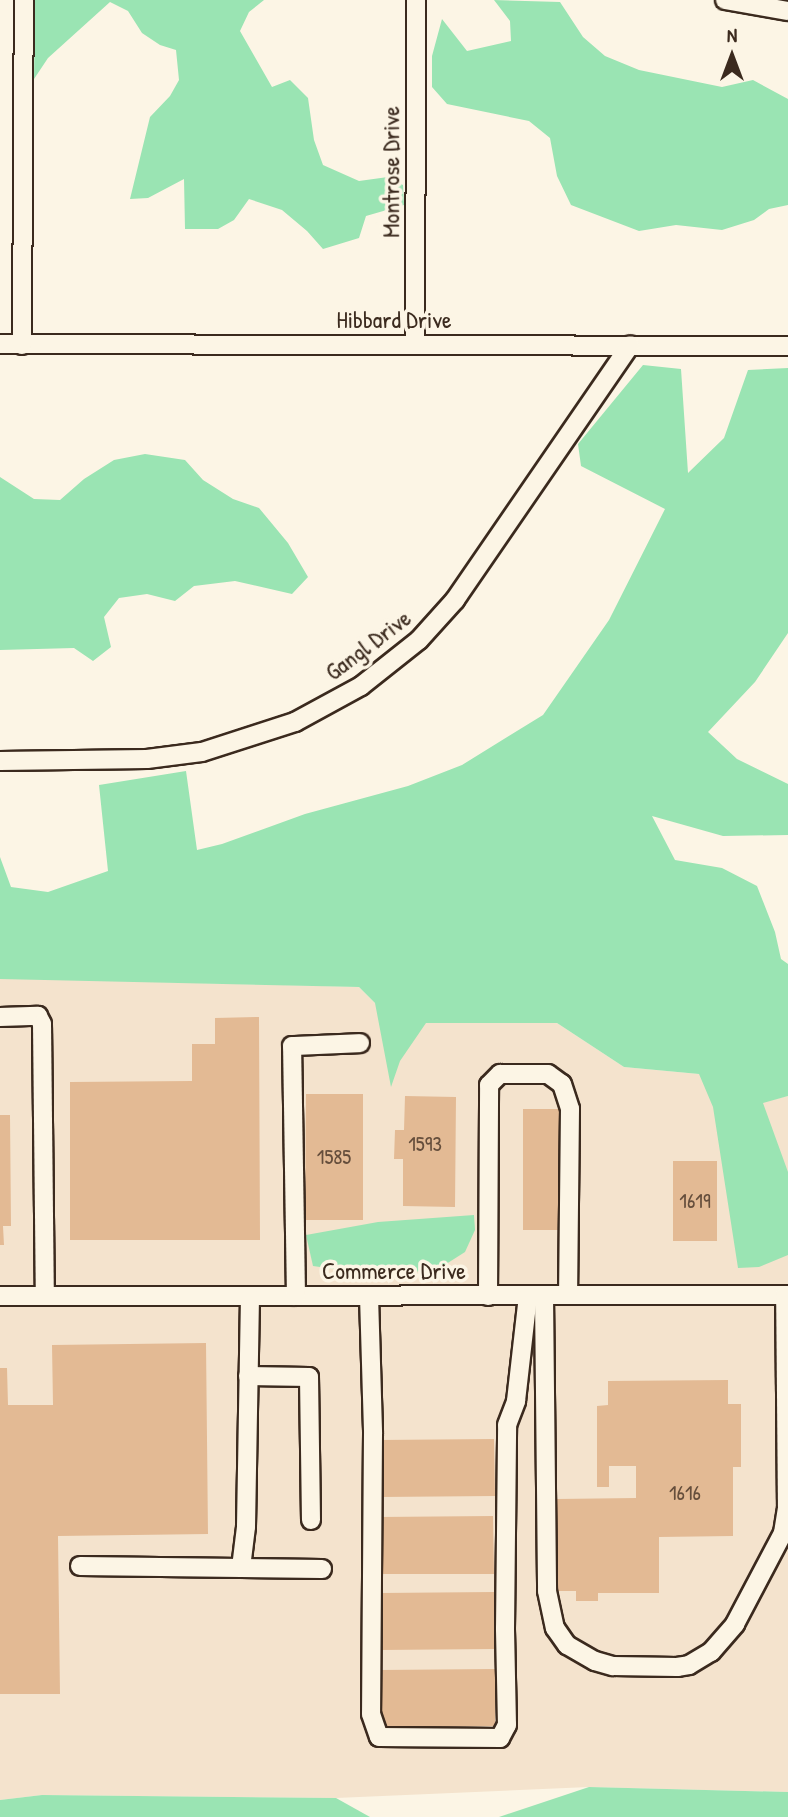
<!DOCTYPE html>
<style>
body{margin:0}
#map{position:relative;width:788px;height:1817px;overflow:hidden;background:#fcf5e5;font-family:"Patrick Hand",sans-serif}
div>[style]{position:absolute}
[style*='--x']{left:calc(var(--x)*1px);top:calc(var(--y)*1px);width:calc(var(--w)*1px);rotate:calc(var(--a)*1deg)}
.built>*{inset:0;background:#f4e3cd}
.green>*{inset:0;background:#9ae4b3}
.building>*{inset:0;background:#e3ba94}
.roads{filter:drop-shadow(2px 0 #3b2a1e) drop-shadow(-2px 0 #3b2a1e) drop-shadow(0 2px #3b2a1e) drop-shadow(0 -2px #3b2a1e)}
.minor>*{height:18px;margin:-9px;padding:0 9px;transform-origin:9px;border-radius:9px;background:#fcf5e5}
span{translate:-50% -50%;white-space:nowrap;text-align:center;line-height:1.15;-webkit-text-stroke:7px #fcf5e5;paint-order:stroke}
.number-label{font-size:21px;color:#654e3c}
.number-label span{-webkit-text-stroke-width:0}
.street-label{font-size:24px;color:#3b2a1e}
.north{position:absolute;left:697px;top:21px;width:70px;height:70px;-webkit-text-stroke:5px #fcf5e5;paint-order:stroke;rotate:0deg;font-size:19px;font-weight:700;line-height:28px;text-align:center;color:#3b2a1e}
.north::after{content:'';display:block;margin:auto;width:24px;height:32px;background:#3b2a1e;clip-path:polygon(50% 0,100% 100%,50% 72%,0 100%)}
</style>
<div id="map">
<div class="built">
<i style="clip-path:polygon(0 978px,359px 987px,375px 1003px,425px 1023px,557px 1023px,624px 1067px,699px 1074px,763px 1102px,788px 1096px,788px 1792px,589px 1787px,336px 1798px,42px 1795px,0 1800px)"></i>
</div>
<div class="green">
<i style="clip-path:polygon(35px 0,264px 0,249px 12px,240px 31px,272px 87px,290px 80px,308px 98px,314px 140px,323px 165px,359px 181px,388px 177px,403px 185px,404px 205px,366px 216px,359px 238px,323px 249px,307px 231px,282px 210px,249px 199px,234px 220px,218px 229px,185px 229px,184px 179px,148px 198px,130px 199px,150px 117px,170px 96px,179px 80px,176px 50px,160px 45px,142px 33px,128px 11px,110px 2px,48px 58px,34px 79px)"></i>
<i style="clip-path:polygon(494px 0,560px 2px,583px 37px,605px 56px,639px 70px,722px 87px,753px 80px,788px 99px,788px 205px,769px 209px,754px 220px,722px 230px,676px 225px,639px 231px,571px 205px,557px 176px,550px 138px,529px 121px,447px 104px,432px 87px,432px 56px,442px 19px,467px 51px,511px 41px,510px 21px)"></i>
<i style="clip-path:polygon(643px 365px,681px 369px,688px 473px,724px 438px,748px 370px,788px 368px,788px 633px,755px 682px,708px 732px,737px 759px,788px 784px,788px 835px,723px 836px,652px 816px,675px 860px,722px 868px,757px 886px,775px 932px,781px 959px,788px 964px,788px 1096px,763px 1103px,788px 1172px,788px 1255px,759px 1267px,738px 1268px,713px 1107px,699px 1074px,624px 1067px,557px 1023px,426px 1023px,400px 1061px,391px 1087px,375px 1003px,359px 987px,0 979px,0 857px,11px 887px,48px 892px,108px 871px,99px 785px,186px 771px,197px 850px,222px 844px,305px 814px,408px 786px,462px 765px,543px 715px,609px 620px,665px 509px,581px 466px,578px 444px)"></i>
<i style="clip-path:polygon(145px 454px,185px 460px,203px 480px,233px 499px,259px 508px,288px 543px,308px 577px,292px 594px,235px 581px,194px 586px,175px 601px,147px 594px,119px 598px,104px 617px,111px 647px,93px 661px,74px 648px,0 650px,0 477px,34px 499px,60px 500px,84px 479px,114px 460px)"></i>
<i style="clip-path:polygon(474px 1215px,475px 1230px,465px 1252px,443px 1266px,391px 1277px,313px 1266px,306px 1235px,378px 1222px)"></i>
<i style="clip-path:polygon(589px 1787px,788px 1792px,788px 1817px,499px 1817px)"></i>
<i style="clip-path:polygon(42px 1795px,336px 1798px,370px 1817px,0 1817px,0 1800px)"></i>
</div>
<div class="building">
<i style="clip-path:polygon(259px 1017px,260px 1240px,70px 1240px,70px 1082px,192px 1081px,192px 1044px,215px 1044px,215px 1018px)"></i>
<i style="clip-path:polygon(306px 1094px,363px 1094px,363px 1220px,305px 1220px)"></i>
<i style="clip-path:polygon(405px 1096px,456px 1097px,455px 1207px,403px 1206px,403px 1159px,394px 1159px,395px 1130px,404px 1130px)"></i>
<i style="clip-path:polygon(523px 1109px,561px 1109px,561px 1230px,523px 1230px)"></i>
<i style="clip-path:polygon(0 1115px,10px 1115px,11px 1226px,3px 1226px,4px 1245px,0 1245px)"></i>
<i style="clip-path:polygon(673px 1161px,717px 1161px,717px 1241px,673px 1241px)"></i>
<i style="clip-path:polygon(206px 1343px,208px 1534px,58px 1536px,60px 1694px,0 1694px,0 1368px,7px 1368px,8px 1405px,53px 1405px,52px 1345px)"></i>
<i style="clip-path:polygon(728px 1380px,728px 1404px,741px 1404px,741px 1467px,733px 1467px,733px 1536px,659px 1537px,659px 1593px,598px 1593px,598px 1601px,576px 1601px,576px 1591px,557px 1591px,557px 1499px,636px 1498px,636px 1466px,609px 1466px,609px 1487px,597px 1487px,597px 1406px,608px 1405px,608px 1381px)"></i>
<i style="clip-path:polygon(494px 1439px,495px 1496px,380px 1497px,380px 1440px)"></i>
<i style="clip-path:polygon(493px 1516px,494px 1574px,379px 1574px,379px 1517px)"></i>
<i style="clip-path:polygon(494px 1592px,495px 1649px,380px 1650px,380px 1593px)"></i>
<i style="clip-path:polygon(495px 1669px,495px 1726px,380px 1727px,380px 1670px)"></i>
</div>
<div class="roads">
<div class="minor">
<i style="--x:725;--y:0;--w:64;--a:9.9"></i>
<i style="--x:0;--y:344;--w:788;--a:0.15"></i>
<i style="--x:22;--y:345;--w:345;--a:-89.7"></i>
<i style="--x:415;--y:345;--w:345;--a:-89.8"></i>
<i style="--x:0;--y:761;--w:147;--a:-0.8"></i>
<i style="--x:147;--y:759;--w:55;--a:-7.3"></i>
<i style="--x:202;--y:752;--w:98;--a:-17.9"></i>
<i style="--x:295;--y:722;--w:75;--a:-28.6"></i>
<i style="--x:361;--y:686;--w:74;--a:-38.4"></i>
<i style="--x:419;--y:640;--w:54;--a:-48"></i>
<i style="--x:455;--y:600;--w:309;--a:-55.5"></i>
<i style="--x:0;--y:1017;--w:38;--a:-2"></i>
<i style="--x:38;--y:1016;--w:9;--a:63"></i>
<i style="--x:42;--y:1024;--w:272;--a:89.4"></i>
<i style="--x:0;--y:1296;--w:788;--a:-0.07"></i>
<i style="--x:296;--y:1296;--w:250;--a:-90.9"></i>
<i style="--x:292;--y:1046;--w:68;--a:-2.5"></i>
<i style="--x:369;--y:1296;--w:138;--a:88.3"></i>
<i style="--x:373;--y:1434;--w:280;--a:90.4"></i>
<i style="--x:371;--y:1714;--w:24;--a:71"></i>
<i style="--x:379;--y:1737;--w:121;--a:0.5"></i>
<i style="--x:500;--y:1738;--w:15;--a:-62"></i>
<i style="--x:507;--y:1725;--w:96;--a:-91.2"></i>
<i style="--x:505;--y:1629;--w:204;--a:-89.4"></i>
<i style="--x:507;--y:1425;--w:26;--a:-69"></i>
<i style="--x:516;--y:1401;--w:106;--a:-83.5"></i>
<i style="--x:488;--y:1296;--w:211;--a:-89.7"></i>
<i style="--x:489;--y:1085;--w:16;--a:-45"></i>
<i style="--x:500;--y:1074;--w:48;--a:0"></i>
<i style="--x:548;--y:1074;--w:17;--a:36"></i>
<i style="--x:562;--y:1084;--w:26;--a:72"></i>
<i style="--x:570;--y:1109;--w:186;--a:90.6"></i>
<i style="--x:544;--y:1296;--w:295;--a:89.4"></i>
<i style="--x:547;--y:1591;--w:38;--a:78"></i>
<i style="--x:555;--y:1628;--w:21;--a:55"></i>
<i style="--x:567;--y:1645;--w:32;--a:30"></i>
<i style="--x:595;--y:1661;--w:19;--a:16"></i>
<i style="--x:613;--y:1666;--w:64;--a:0.9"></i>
<i style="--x:677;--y:1667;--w:12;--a:-9"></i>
<i style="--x:689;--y:1665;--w:26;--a:-31"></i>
<i style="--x:711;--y:1652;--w:37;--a:-49"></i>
<i style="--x:735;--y:1624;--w:103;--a:-62.2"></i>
<i style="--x:783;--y:1533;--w:24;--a:-81"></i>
<i style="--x:787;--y:1509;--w:214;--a:-90.5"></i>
<i style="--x:250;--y:1297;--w:230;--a:91"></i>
<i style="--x:246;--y:1527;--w:41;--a:97"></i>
<i style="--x:241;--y:1568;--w:81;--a:0.7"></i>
<i style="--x:248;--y:1376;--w:61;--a:0.9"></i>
<i style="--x:309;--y:1377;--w:143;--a:89.2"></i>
<i style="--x:80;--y:1566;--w:161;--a:0.7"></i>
</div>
</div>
<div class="number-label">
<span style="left:425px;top:1144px">1593</span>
<span style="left:334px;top:1157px">1585</span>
<span style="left:695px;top:1201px">1619</span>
<span style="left:685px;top:1493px">1616</span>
</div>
<div class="street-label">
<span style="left:391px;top:172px;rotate:-90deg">Montrose Drive</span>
<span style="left:394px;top:320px">Hibbard Drive</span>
<span style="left:368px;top:645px;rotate:-37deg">Gangl Drive</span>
<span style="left:394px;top:1271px">Commerce Drive</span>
</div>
<div class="north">N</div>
</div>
